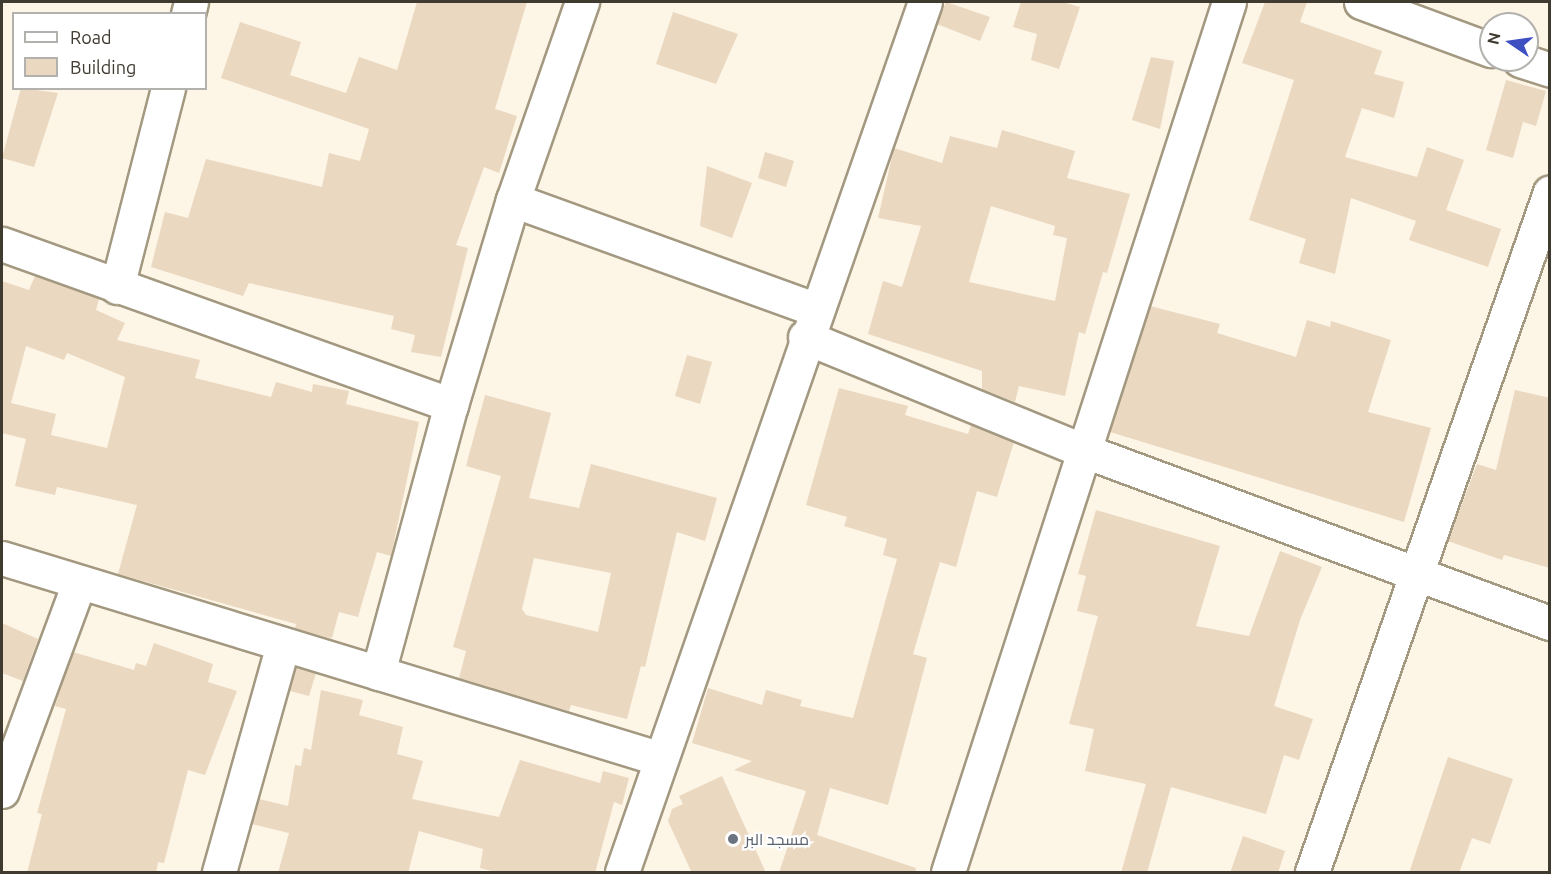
<!DOCTYPE html>
<meta charset="utf-8">
<style>
body{margin:0}
#map{position:relative;width:1551px;height:874px;overflow:hidden;background:#fdf5e6;font-family:Ubuntu,Cairo,sans-serif}
div>[style]{position:absolute}
[style*='--x']{left:calc(var(--x)*1px);top:calc(var(--y)*1px);width:calc(var(--w)*1px);rotate:calc(var(--a)*1deg)}
.building>*{inset:0;background:#ead8c1}
.roads{filter:drop-shadow(2px 0 #a39880) drop-shadow(-2px 0 #a39880) drop-shadow(0 2px #a39880) drop-shadow(0 -2px #a39880)}
.street>*{height:33px;margin:-16.5px;padding:0 16.5px;transform-origin:16.5px;border-radius:16.5px;background:#fff}
.dots>*{width:16px;height:16px;translate:-50% -50%;box-sizing:border-box;border:3px solid #fff;border-radius:50%}
span{translate:-50% -50%;white-space:nowrap;text-align:center;line-height:1.15;-webkit-text-stroke:4.5px #fff;paint-order:stroke}
.worship-label{font-size:16px;color:#5b616d}
.left{translate:0 -50%;text-align:left}
.frame{position:absolute;inset:0;border:3px solid #403b31;pointer-events:none}
.legend{position:absolute;left:12px;top:12px;width:195px;height:78px;box-sizing:border-box;background:#fff;border:2px solid #b3b1ad;margin:0;padding:8px 10px;list-style:none;font-size:18px;color:#403b31}
.legend li{display:flex;align-items:center;gap:12px;height:30px}
.legend b{width:30px;border:2px solid #b3b1ad}
.north{position:absolute;left:1479px;top:12px;width:60px;height:60px;box-sizing:border-box;background:#fff;border:2px solid #b3b1ad;border-radius:50%;rotate:283deg;font-size:16px;font-weight:700;line-height:24px;text-align:center;color:#403b31}
.north::after{content:'';display:block;margin:auto;width:21px;height:27px;background:#3e4fc2;clip-path:polygon(50% 0,100% 100%,50% 72%,0 100%)}
</style>
<div id="map">
<div class="building">
<i style="clip-path:polygon(417px 2px,527px 2px,495px 109px,517px 116px,499px 173px,484px 167px,456px 245px,468px 248px,441px 357px,411px 352px,415px 335px,391px 329px,394px 316px,249px 283px,243px 296px,151px 267px,165px 212px,188px 218px,206px 159px,322px 187px,329px 153px,360px 161px,369px 129px,221px 78px,240px 22px,301px 42px,290px 75px,346px 93px,359px 57px,397px 70px)"></i>
<i style="clip-path:polygon(946px 2px,990px 17px,980px 41px,937px 24px)"></i>
<i style="clip-path:polygon(1021px 2px,1062px 2px,1080px 7px,1059px 69px,1031px 60px,1037px 34px,1013px 27px)"></i>
<i style="clip-path:polygon(1265px 2px,1307px 2px,1300px 22px,1382px 51px,1374px 74px,1404px 82px,1394px 118px,1362px 108px,1345px 157px,1417px 177px,1427px 147px,1464px 160px,1446px 210px,1501px 229px,1488px 267px,1409px 240px,1416px 221px,1351px 198px,1335px 274px,1299px 263px,1306px 239px,1249px 220px,1294px 80px,1242px 63px)"></i>
<i style="clip-path:polygon(673px 12px,738px 34px,716px 84px,656px 64px)"></i>
<i style="clip-path:polygon(1151px 57px,1174px 61px,1160px 129px,1132px 120px)"></i>
<i style="clip-path:polygon(1506px 80px,1546px 91px,1536px 126px,1523px 122px,1513px 158px,1486px 150px)"></i>
<i style="clip-path:polygon(21px 88px,58px 93px,34px 167px,2px 158px)"></i>
<i style="clip-path:polygon(evenodd,1002px 130px,1075px 151px,1067px 178px,1130px 194px,1107px 273px,1103px 272px,1085px 334px,1079px 332px,1065px 396px,1019px 386px,1015px 402px,982px 389px,982px 371px,868px 334px,883px 281px,902px 287px,921px 226px,878px 218px,894px 148px,942px 163px,950px 136px,997px 148px,1002px 130px,991px 206px,1055px 226px,1053px 235px,1067px 238px,1055px 301px,969px 282px,991px 206px)"></i>
<i style="clip-path:polygon(765px 152px,794px 161px,786px 187px,758px 178px)"></i>
<i style="clip-path:polygon(707px 166px,752px 183px,732px 238px,700px 226px)"></i>
<i style="clip-path:polygon(evenodd,35px 276px,99px 299px,96px 310px,125px 323px,117px 340px,200px 360px,195px 378px,271px 397px,276px 382px,312px 392px,313px 384px,349px 391px,346px 404px,419px 422px,391px 556px,377px 552px,358px 617px,339px 612px,332px 638px,326px 637px,295px 628px,296px 624px,118px 574px,137px 505px,57px 487px,55px 495px,15px 486px,26px 439px,2px 433px,2px 281px,29px 290px,35px 276px,26px 346px,64px 360px,67px 353px,125px 377px,107px 448px,51px 435px,56px 414px,11px 403px,26px 346px)"></i>
<i style="clip-path:polygon(1150px 306px,1220px 324px,1217px 333px,1296px 357px,1307px 320px,1330px 327px,1331px 321px,1391px 340px,1368px 412px,1431px 428px,1404px 522px,1110px 432px)"></i>
<i style="clip-path:polygon(687px 355px,712px 362px,700px 404px,675px 396px)"></i>
<i style="clip-path:polygon(839px 388px,908px 406px,905px 415px,968px 434px,971px 425px,1014px 442px,997px 497px,977px 491px,956px 567px,940px 562px,913px 654px,927px 658px,888px 805px,830px 788px,817px 835px,916px 868px,915px 873px,779px 873px,806px 791px,734px 770px,752px 761px,692px 743px,708px 688px,762px 705px,766px 690px,802px 700px,800px 706px,853px 718px,897px 559px,883px 555px,887px 539px,844px 526px,847px 517px,806px 505px)"></i>
<i style="clip-path:polygon(1515px 390px,1550px 398px,1550px 568px,1504px 555px,1502px 560px,1448px 541px,1477px 464px,1496px 470px)"></i>
<i style="clip-path:polygon(evenodd,485px 395px,551px 413px,529px 498px,579px 508px,591px 464px,717px 498px,705px 541px,677px 532px,645px 667px,641px 666px,627px 719px,571px 705px,569px 711px,459px 678px,466px 651px,453px 647px,501px 476px,466px 466px,485px 395px,534px 558px,611px 573px,598px 632px,526px 615px,522px 609px,534px 558px)"></i>
<i style="clip-path:polygon(1096px 510px,1220px 546px,1196px 626px,1249px 636px,1280px 551px,1322px 567px,1300px 620px,1274px 706px,1313px 719px,1299px 760px,1284px 755px,1266px 814px,1171px 787px,1147px 873px,1121px 873px,1146px 784px,1085px 771px,1094px 729px,1069px 724px,1098px 616px,1077px 611px,1086px 576px,1078px 574px)"></i>
<i style="clip-path:polygon(2px 623px,38px 639px,23px 681px,2px 673px)"></i>
<i style="clip-path:polygon(154px 643px,213px 664px,208px 682px,237px 691px,205px 775px,188px 770px,164px 863px,158px 862px,156px 873px,27px 873px,42px 814px,37px 813px,66px 709px,55px 706px,73px 652px,134px 670px,136px 663px,146px 666px)"></i>
<i style="clip-path:polygon(296px 667px,316px 673px,309px 696px,290px 691px)"></i>
<i style="clip-path:polygon(321px 690px,363px 700px,359px 715px,403px 727px,397px 754px,423px 761px,412px 799px,499px 817px,520px 760px,600px 783px,603px 771px,629px 778px,622px 805px,614px 802px,595px 873px,499px 873px,480px 868px,483px 849px,419px 831px,408px 873px,278px 873px,289px 833px,252px 824px,259px 799px,288px 806px,295px 765px,301px 766px,304px 748px,311px 750px)"></i>
<i style="clip-path:polygon(1448px 757px,1513px 779px,1490px 844px,1472px 838px,1459px 873px,1409px 873px)"></i>
<i style="clip-path:polygon(722px 776px,766px 873px,692px 873px,668px 821px,672px 809px,683px 804px,679px 796px)"></i>
<i style="clip-path:polygon(1243px 836px,1285px 851px,1278px 873px,1230px 873px)"></i>
</div>
<div class="roads">
<div class="street">
<i style="--x:1361;--y:2;--w:139;--a:20.3"></i>
<i style="--x:188;--y:14;--w:12;--a:-76"></i>
<i style="--x:1520;--y:60;--w:32;--a:18"></i>
<i style="--x:513;--y:200;--w:320;--a:19.9"></i>
<i style="--x:2;--y:244;--w:477;--a:19.7"></i>
<i style="--x:117;--y:287;--w:205;--a:-75.6"></i>
<i style="--x:805;--y:337;--w:299;--a:22.2"></i>
<i style="--x:1082;--y:450;--w:499;--a:20.3"></i>
<i style="--x:2;--y:558;--w:686;--a:16.96"></i>
<i style="--x:378;--y:673;--w:278;--a:-74.8"></i>
<i style="--x:451;--y:405;--w:214;--a:-73.2"></i>
<i style="--x:513;--y:200;--w:210;--a:-70.8"></i>
<i style="--x:2;--y:791;--w:222;--a:-69.7"></i>
<i style="--x:219;--y:872;--w:236;--a:-74.3"></i>
<i style="--x:622;--y:872;--w:921;--a:-70.8"></i>
<i style="--x:948;--y:872;--w:914;--a:-72.1"></i>
<i style="--x:1312;--y:872;--w:720;--a:-70.71"></i>
</div>
</div>
<div class="dots">
<i style="left:733px;top:839px;background:#6b7280"></i>
</div>
<div class="worship-label">
<span class="left" style="left:745px;top:839px">مسجد البر</span>
</div>
<div class="frame"></div>
<ul class="legend">
<li><b style="height:8px;background:#fff"></b>Road</li>
<li><b style="height:16px;background:#ead8c1"></b>Building</li>
</ul>
<div class="north">N</div>
</div>
